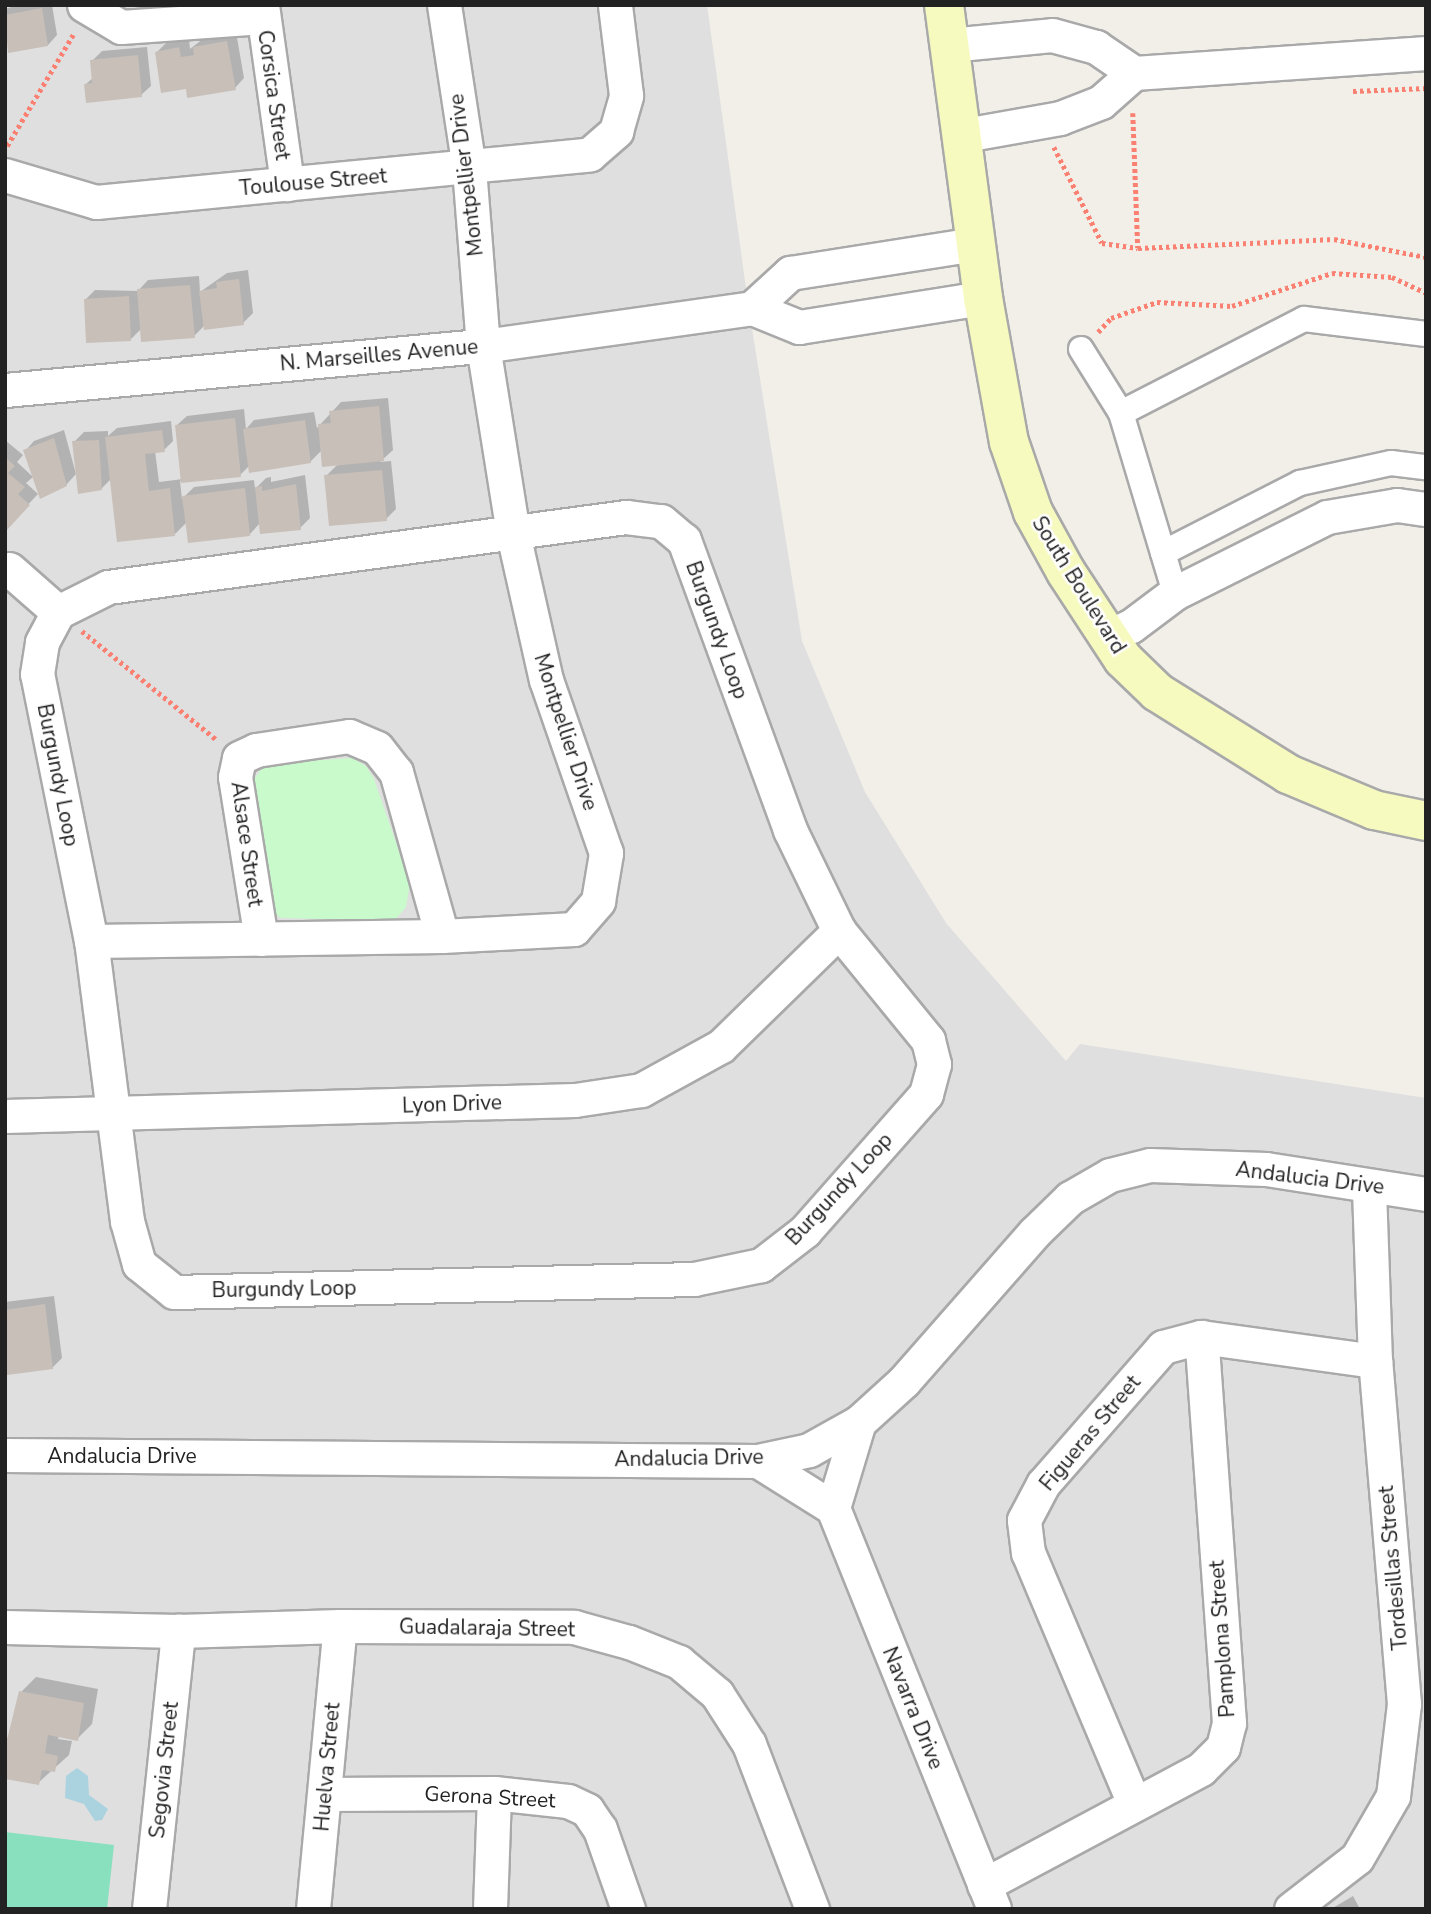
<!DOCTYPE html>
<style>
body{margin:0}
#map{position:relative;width:1431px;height:1914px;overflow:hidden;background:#f2efe9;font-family:"Nunito Sans",sans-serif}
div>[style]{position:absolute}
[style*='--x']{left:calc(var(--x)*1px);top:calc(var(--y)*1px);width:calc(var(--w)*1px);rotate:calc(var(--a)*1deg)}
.residential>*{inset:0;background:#e0dfdf}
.park>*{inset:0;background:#c8facc}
.pitch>*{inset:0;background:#88e0be}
.water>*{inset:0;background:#aad3df}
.shadow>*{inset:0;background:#0003}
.building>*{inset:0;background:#c7bfb8}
.path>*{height:4.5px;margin-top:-2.25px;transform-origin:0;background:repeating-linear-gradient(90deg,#fa8072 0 3.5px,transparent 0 7px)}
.roads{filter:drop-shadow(2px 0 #a9a9a9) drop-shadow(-2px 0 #a9a9a9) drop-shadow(0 2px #a9a9a9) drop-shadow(0 -2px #a9a9a9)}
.pedestrian>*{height:24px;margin:-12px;padding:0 12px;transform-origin:12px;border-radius:12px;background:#fff}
.minor>*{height:33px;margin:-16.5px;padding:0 16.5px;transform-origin:16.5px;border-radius:16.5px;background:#fff}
.secondary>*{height:38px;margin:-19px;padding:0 19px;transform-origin:19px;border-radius:19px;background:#f7fabf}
span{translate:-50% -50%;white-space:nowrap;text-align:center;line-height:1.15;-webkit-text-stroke:5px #fff;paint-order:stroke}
.street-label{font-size:21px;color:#222}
.frame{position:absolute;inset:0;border:7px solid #222;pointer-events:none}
</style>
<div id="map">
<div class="residential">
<i style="clip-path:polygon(5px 5px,707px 5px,749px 310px,802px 641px,865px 792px,946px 923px,1066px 1061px,1080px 1044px,1426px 1098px,1426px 1909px,5px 1909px)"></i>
</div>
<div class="park">
<i style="clip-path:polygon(352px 758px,366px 766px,374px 779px,410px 883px,406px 907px,394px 921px,281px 918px,270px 911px,252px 783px,264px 764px)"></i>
</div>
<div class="pitch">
<i style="clip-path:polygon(5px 1832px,114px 1845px,107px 1909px,5px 1909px)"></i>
</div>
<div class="water">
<i style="clip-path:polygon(77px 1768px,88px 1776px,89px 1795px,108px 1809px,102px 1820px,95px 1821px,84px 1804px,65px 1798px,66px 1776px)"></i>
</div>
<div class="shadow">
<i style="clip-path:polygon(18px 5px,52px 5px,57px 35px,48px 45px,9px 51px,5px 9px)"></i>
<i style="clip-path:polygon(236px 32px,244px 78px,235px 88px,187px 87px,157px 52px,166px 43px,189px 39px,190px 49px,204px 38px)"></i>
<i style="clip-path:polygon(147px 47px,151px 86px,141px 95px,86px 84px,94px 77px,92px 61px,102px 51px)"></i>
<i style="clip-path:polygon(248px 270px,253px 313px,243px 323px,205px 325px,194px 336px,142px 328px,131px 339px,86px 299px,95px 290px,138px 291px,148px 280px,199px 276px,200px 292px,227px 273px)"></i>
<i style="clip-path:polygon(388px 398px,393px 450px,380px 462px,391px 461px,396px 509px,386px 519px,326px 476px,338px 464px,322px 450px,310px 462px,249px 466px,240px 475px,180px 481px,182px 499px,194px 487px,254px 480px,255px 489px,266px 478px,271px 477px,271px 482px,305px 475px,310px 518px,300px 528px,260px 523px,250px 534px,187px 522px,175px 534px,112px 478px,101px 489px,74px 442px,84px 432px,108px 431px,108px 436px,117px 428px,171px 421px,173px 441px,164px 450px,155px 451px,159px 482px,183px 479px,177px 425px,187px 416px,244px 409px,246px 429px,254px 420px,314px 412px,317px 428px,341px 402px)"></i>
<i style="clip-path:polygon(64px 430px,76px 474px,66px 485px,25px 451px,34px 441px)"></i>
<i style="clip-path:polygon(5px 440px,23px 455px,17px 462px,33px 477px,26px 483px,38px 494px,7px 527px)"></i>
<i style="clip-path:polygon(54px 1296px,62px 1358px,52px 1368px,9px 1373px,5px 1302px)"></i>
<i style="clip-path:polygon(36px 1677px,98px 1689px,92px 1724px,77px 1739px,59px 1735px,58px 1739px,72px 1741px,69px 1755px,38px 1783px,5px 1764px,5px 1741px,13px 1733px,21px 1692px)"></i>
<i style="clip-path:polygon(1353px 1896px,1360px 1909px,1331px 1909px)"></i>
</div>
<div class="building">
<i style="clip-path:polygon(42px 8px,48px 46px,8px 53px,5px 15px)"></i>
<i style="clip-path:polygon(227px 41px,236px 90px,187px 98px,186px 89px,161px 93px,155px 52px,179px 47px,181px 57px,194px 55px,193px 47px)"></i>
<i style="clip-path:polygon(138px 55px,142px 97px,86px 103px,84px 84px,92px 83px,90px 60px)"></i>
<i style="clip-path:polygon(239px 279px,244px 325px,204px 330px,199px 291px,217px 288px,216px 282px)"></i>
<i style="clip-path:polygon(190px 285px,195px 338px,141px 342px,137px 289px)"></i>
<i style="clip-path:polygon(129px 296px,131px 341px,86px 343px,84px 299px)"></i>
<i style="clip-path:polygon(379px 406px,384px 461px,322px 467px,318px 424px,331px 423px,329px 411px)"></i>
<i style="clip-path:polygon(235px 418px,241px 477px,181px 483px,175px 425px)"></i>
<i style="clip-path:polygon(305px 420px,311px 463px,249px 473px,243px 429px)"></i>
<i style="clip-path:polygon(162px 430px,165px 452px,145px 454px,149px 491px,170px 488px,175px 536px,117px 542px,105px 437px)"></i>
<i style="clip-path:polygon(54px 438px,67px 486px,40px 499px,23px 450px)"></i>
<i style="clip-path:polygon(99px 440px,102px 490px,78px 494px,72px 441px)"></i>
<i style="clip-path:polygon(5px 457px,15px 466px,8px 473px,25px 487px,18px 494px,30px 505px,7px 530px)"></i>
<i style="clip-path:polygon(382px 470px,387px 521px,329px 526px,324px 475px)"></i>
<i style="clip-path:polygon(296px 484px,301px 530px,260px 534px,255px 487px,262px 486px,262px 491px)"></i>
<i style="clip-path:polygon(245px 488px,250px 536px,188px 543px,182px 496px)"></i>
<i style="clip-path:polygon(45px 1304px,53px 1369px,7px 1375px,5px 1310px)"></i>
<i style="clip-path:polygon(19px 1691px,84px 1703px,78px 1741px,48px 1735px,45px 1753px,58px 1756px,55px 1772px,42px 1770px,39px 1785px,5px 1779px,5px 1748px)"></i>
</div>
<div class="path">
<i style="--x:1353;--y:91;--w:73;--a:-2.4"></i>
<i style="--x:1133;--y:113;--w:135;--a:87.9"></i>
<i style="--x:7;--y:146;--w:131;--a:-59.3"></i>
<i style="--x:1054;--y:147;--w:107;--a:63.4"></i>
<i style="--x:1102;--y:243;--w:36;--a:8"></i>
<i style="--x:1138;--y:248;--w:196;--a:-2.6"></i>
<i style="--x:1334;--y:239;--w:94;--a:11.1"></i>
<i style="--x:1098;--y:332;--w:19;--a:-47"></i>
<i style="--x:1111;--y:318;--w:49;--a:-19.2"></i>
<i style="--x:1157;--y:302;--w:75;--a:3.1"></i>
<i style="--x:1232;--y:306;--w:105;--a:-18.3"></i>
<i style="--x:1332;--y:273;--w:60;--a:3.8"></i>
<i style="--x:1392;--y:277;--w:38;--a:25"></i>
<i style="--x:82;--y:631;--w:174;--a:38.9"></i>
</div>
<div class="roads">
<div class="pedestrian">
<i style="--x:1081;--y:349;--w:75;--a:58"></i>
<i style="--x:1121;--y:413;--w:188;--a:73.3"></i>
<i style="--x:1121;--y:413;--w:206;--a:-27.2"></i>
<i style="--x:1304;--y:319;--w:123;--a:7"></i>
<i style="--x:1163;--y:553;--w:154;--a:-27.1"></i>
<i style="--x:1300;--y:483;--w:93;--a:-12.4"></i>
<i style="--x:1391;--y:463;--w:35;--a:7"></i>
</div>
<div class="minor">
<i style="--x:84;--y:5;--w:43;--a:30.7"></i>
<i style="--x:121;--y:27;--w:142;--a:-4"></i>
<i style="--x:262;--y:5;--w:181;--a:82"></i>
<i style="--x:949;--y:45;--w:103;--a:-5.5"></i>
<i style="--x:1052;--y:35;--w:46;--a:15.3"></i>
<i style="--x:1096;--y:47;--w:46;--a:34.4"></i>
<i style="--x:1134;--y:73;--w:293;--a:-3.9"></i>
<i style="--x:959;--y:136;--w:103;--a:-10.1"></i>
<i style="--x:1060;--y:118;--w:44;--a:-21.3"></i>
<i style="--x:1101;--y:102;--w:44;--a:-41.3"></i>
<i style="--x:5;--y:175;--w:95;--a:16.5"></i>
<i style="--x:96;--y:202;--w:496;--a:-5.5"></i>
<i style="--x:590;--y:154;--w:35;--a:-41"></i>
<i style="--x:616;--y:131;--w:37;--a:-74"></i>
<i style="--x:626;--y:95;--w:91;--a:-97"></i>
<i style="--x:752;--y:308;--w:52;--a:-42.6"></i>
<i style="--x:790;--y:273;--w:188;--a:-8.9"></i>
<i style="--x:5;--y:390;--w:480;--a:-5.3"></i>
<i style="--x:483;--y:346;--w:272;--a:-8"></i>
<i style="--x:752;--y:308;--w:51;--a:22"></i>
<i style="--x:799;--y:327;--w:186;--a:-9"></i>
<i style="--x:626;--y:517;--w:35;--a:7"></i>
<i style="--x:661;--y:521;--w:30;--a:40"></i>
<i style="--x:684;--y:540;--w:309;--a:69.9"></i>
<i style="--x:790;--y:830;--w:112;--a:64.1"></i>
<i style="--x:839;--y:931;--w:141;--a:50.8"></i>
<i style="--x:928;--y:1040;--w:25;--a:76"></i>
<i style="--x:934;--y:1064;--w:31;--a:105"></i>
<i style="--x:926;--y:1094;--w:183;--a:131.5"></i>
<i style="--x:805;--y:1231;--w:56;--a:142.3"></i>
<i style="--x:761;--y:1265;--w:68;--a:168.2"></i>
<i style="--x:694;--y:1279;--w:520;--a:178.57"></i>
<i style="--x:174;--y:1292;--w:45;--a:-141.3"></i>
<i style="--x:139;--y:1264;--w:45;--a:-105.6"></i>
<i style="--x:127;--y:1221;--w:282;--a:-97.3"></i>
<i style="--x:91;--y:941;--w:272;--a:-101.4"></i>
<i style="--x:37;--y:674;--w:32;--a:-81"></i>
<i style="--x:42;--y:642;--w:34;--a:-62"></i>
<i style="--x:58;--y:612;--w:56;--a:-26.6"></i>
<i style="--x:108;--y:587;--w:523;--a:-7.7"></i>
<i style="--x:9;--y:569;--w:65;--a:41.3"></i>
<i style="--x:1107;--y:637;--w:26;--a:-25"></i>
<i style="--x:1131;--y:626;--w:55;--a:-36.9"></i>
<i style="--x:1175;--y:593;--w:170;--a:-26.6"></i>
<i style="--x:1327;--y:517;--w:71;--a:-9.7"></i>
<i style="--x:1397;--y:505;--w:29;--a:8"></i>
<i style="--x:261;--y:939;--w:164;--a:-99.1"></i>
<i style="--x:235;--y:777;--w:19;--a:-78"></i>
<i style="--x:239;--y:758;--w:19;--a:-25"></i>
<i style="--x:256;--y:750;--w:94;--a:-8.6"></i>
<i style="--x:349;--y:736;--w:30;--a:23"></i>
<i style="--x:377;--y:748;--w:31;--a:52"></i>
<i style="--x:396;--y:772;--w:170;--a:74.3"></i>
<i style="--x:91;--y:941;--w:351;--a:-0.8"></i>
<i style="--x:442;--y:936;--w:132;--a:-3"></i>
<i style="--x:574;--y:929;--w:37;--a:-49"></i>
<i style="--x:598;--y:901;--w:49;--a:-80.5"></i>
<i style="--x:606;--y:853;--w:183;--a:-109.1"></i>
<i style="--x:546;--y:680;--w:151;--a:-102.7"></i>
<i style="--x:513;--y:533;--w:189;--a:-99.1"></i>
<i style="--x:483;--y:346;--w:179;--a:-94.5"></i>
<i style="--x:469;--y:168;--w:165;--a:-98.7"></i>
<i style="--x:5;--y:1116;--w:570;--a:-1.61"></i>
<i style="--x:575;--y:1100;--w:67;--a:-8.6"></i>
<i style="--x:641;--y:1090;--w:91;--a:-28.8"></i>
<i style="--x:721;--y:1046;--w:165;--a:-44.3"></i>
<i style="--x:5;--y:1455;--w:753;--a:0.46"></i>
<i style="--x:758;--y:1461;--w:52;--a:-12.2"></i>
<i style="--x:809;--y:1450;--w:57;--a:-29.2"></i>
<i style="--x:859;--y:1422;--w:61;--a:-42.3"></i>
<i style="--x:904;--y:1381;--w:198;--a:-48.7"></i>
<i style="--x:1035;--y:1232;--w:49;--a:-44.2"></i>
<i style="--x:1070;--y:1198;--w:46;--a:-29.9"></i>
<i style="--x:1110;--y:1175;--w:41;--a:-14"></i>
<i style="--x:1150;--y:1165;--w:116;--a:2"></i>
<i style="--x:1266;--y:1169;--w:162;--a:8.9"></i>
<i style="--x:758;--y:1461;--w:89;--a:32.1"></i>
<i style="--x:833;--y:1508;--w:432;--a:68.1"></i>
<i style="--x:833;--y:1508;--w:90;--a:-73.2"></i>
<i style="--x:5;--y:1627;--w:173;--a:1.3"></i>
<i style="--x:178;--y:1631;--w:162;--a:-1.8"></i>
<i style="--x:340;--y:1626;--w:234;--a:0.2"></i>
<i style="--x:574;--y:1627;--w:57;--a:15.3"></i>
<i style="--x:629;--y:1642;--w:54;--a:21.8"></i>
<i style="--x:679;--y:1662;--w:50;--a:40.1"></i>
<i style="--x:717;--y:1694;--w:59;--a:57.4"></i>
<i style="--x:749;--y:1744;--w:177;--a:69.1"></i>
<i style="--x:326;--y:1794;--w:168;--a:-0.3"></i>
<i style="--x:494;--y:1793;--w:74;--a:6.2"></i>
<i style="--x:568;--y:1801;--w:21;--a:25"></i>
<i style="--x:587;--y:1810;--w:23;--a:56"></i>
<i style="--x:600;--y:1829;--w:85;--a:70.7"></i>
<i style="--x:1133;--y:1801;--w:269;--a:-112.9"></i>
<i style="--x:1028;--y:1553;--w:33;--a:-97"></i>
<i style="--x:1024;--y:1520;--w:41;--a:-62.2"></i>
<i style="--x:1043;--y:1484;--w:182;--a:-48.8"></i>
<i style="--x:1163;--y:1347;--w:39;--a:-15"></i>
<i style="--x:1201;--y:1337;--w:176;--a:7.9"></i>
<i style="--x:984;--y:1885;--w:246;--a:-28.1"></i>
<i style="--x:1201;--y:1769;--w:31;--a:-45"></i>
<i style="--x:1223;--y:1747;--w:25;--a:-76"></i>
<i style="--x:1229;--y:1723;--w:387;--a:-94.1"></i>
<i style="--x:149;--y:1909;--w:280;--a:-84"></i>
<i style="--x:313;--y:1909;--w:284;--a:-84.6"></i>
<i style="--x:490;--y:1909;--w:116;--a:-88"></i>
<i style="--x:1291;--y:1909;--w:83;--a:-37.7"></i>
<i style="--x:1357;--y:1858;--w:72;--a:-59.9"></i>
<i style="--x:1393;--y:1796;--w:93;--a:-83.2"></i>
<i style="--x:1404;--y:1704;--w:344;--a:-94.8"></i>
<i style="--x:1375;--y:1361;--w:175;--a:-92"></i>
</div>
<div class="secondary">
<i style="--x:944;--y:5;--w:296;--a:82.4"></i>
<i style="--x:983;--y:298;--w:146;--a:79.8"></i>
<i style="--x:1009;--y:442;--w:74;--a:71.1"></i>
<i style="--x:1033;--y:512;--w:68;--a:61.2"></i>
<i style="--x:1066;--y:572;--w:104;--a:56.8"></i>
<i style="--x:1123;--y:659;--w:47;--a:44.1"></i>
<i style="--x:1157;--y:692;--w:155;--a:32"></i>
<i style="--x:1288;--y:774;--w:93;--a:22.7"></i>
<i style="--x:1374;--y:810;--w:53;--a:11.9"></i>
</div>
</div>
<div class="street-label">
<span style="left:274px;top:95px;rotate:82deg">Corsica Street</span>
<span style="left:466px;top:175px;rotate:-97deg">Montpellier Drive</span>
<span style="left:313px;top:182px;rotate:-5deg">Toulouse Street</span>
<span style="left:379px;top:355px;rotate:-5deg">N. Marseilles Avenue</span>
<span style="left:1079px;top:585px;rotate:58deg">South Boulevard</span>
<span style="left:717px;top:630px;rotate:70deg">Burgundy Loop</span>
<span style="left:566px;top:732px;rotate:72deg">Montpellier Drive</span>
<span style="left:58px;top:775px;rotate:79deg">Burgundy Loop</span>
<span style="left:247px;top:844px;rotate:82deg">Alsace Street</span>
<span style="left:452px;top:1104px;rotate:-2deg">Lyon Drive</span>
<span style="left:1310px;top:1178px;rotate:7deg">Andalucia Drive</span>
<span style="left:839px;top:1189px;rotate:-47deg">Burgundy Loop</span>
<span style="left:284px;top:1289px;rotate:-1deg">Burgundy Loop</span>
<span style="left:1090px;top:1433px;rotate:-50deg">Figueras Street</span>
<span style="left:122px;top:1456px">Andalucia Drive</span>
<span style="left:689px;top:1458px;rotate:-1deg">Andalucia Drive</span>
<span style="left:1393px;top:1568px;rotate:-95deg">Tordesillas Street</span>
<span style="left:487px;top:1628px;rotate:1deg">Guadalaraja Street</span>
<span style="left:1222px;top:1639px;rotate:-94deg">Pamplona Street</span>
<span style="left:913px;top:1708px;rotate:68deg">Navarra Drive</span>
<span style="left:327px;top:1767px;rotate:-85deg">Huelva Street</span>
<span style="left:164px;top:1770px;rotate:-84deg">Segovia Street</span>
<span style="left:490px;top:1797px;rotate:3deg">Gerona Street</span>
</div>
<div class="frame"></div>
</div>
